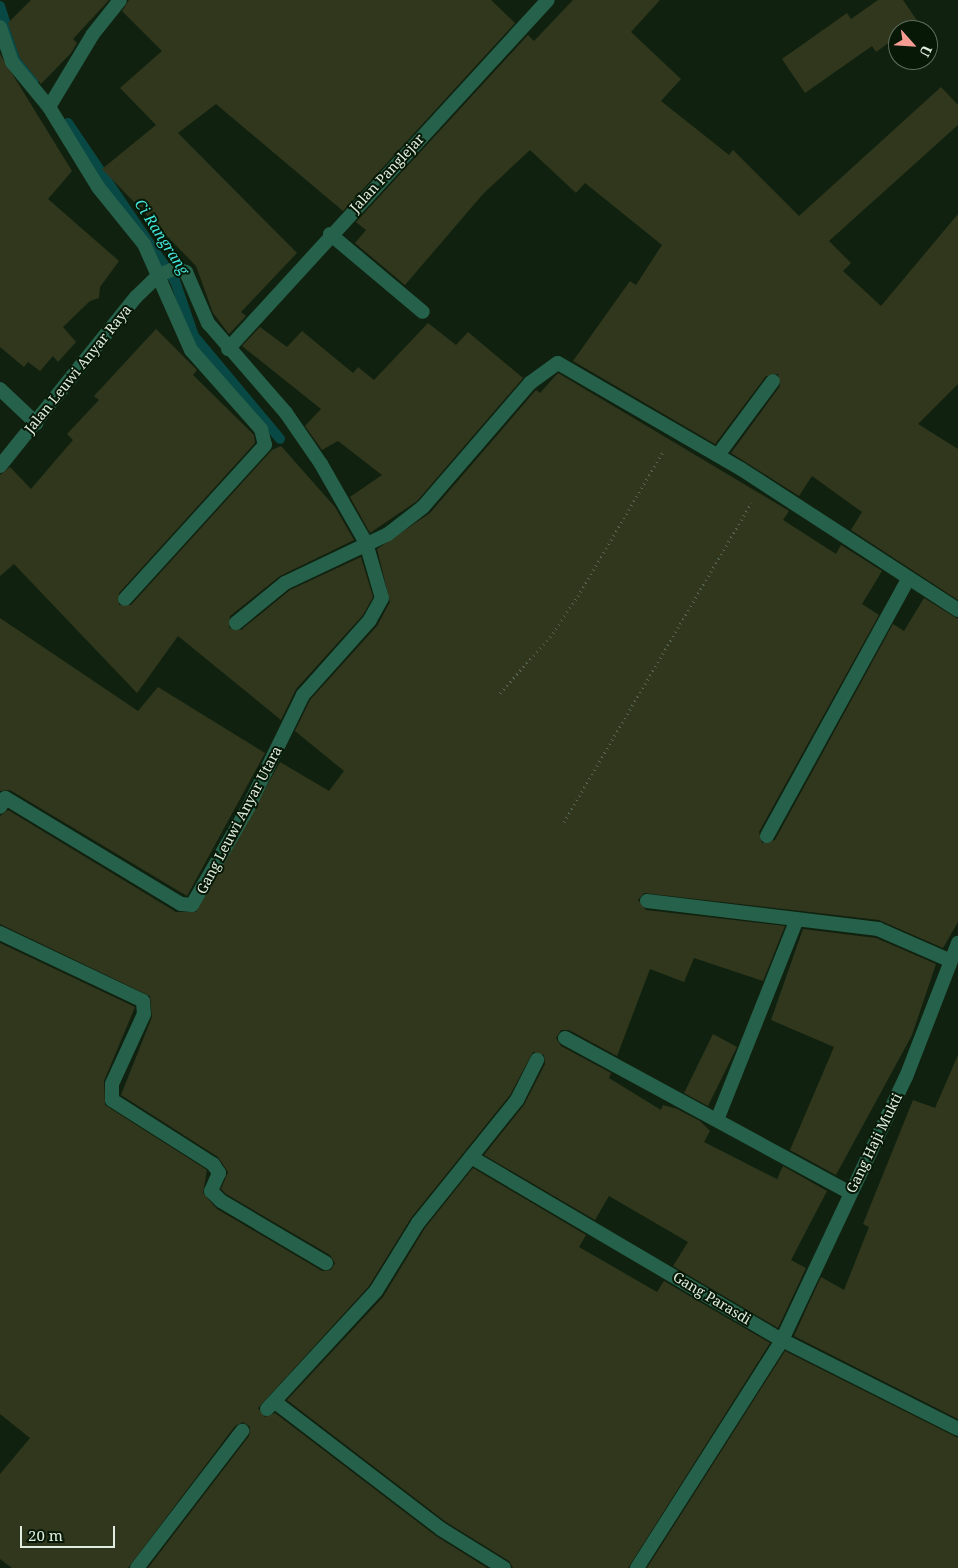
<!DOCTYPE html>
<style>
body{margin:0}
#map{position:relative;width:958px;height:1568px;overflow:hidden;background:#10220f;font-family:"Noto Serif",serif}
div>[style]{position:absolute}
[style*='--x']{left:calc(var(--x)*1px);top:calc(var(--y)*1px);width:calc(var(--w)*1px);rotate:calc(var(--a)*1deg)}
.stream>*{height:10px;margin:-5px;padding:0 5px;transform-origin:5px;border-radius:5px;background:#094945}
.building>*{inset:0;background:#31371d}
.path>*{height:3px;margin-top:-1.5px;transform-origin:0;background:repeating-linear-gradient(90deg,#546453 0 1px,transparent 0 5px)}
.minor>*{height:14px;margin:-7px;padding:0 7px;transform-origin:7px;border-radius:7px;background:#26614b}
span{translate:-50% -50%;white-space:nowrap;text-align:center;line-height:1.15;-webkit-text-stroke:4px #071806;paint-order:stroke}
.street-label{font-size:14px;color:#e0ecdf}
.water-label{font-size:15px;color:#43e4db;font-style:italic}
.north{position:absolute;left:888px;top:20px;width:50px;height:50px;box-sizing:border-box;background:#071806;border:1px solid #5e6d5d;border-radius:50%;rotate:116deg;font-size:14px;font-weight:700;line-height:20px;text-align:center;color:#e0ecdf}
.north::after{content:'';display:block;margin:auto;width:18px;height:22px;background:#f59c93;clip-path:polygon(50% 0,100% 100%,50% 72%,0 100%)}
.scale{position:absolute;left:20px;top:1526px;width:95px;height:22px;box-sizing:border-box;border:2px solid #e0ecdf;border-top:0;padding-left:6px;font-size:15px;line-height:18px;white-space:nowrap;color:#e0ecdf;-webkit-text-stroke:4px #071806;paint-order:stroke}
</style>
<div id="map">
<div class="stream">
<i style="--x:0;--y:6;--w:38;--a:72"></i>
<i style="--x:12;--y:42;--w:44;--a:59.9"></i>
<i style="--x:68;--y:123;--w:191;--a:55.9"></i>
<i style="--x:175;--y:281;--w:58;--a:70.9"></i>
<i style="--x:194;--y:336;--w:134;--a:50.1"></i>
</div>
<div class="building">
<i style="clip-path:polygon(31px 0,109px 0,73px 39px,77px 43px,71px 53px,41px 84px,20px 58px,8px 23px)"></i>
<i style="clip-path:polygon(129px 0,491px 0,515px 23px,343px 211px,216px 104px,178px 133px,297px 253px,241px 312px,246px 316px,229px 334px,213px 313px,196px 266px,102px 169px,156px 125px,120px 88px,162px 51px,122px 11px)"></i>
<i style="clip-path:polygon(573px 0,660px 0,631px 32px,681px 79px,661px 101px,729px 155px,733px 150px,799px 216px,941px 87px,958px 105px,958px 125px,829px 241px,851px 263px,843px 271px,881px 306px,958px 214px,958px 384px,918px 424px,958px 449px,958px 600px,851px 530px,862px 512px,812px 476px,799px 496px,731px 453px,780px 386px,778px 374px,766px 376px,715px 444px,573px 361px,630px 281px,636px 285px,662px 245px,585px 183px,576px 193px,530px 150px,483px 194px,405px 285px,355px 243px,366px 230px,356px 222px,528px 35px,534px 41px)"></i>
<i style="clip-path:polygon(878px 0,903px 0,918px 22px,898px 30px,898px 36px,876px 52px,872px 46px,805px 93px,782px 59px,847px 13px,851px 19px)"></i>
<i style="clip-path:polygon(0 54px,72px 171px,48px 199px,119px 261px,100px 287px,99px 298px,90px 301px,63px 327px,76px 342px,58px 362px,53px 356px,40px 371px,28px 362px,24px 367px,0 347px)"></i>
<i style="clip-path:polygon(428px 323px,456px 345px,468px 332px,523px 378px,417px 501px,370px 533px,350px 497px,382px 475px,338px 441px,322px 450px,305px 426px,321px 409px,242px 346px,260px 327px,287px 347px,302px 331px,353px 373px,358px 367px,374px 380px)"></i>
<i style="clip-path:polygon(156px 329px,197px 370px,193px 375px,254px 435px,255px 443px,119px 593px,119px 605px,131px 605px,272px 450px,281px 446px,335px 507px,354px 540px,280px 576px,230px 616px,229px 628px,241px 630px,290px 590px,361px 557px,373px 597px,363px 615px,296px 689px,281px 720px,178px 636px,137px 693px,14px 564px,0 576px,0 475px,10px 467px,31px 489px,73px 440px,67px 434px,99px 400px,94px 396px)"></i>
<i style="clip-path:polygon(558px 373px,789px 511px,783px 520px,836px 554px,841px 545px,882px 571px,862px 604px,879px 615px,759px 832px,762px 843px,775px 840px,893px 624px,904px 631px,924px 598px,958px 619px,958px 922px,943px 948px,879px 920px,644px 893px,638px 900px,646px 910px,785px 926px,763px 981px,694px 958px,684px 982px,650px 969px,617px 1056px,569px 1030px,561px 1030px,556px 1038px,561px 1046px,611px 1073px,609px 1078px,661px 1110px,663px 1105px,677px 1109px,700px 1121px,710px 1131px,704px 1142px,777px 1179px,783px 1166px,827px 1191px,791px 1260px,806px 1268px,778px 1328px,673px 1266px,688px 1242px,609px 1196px,595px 1220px,484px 1155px,524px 1105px,545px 1064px,544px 1055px,533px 1052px,510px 1095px,411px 1218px,369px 1286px,258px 1408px,265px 1417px,275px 1413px,436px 1536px,487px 1568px,148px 1568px,249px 1436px,250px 1427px,243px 1422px,235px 1426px,128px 1568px,12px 1568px,0 1559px,0 1474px,30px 1438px,0 1414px,0 943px,135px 1007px,104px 1081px,105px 1105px,207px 1170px,203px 1193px,217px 1209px,322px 1271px,331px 1270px,335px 1263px,330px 1255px,226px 1194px,221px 1189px,228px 1172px,218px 1157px,121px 1095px,152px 1017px,150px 996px,0 924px,0 816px,8px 810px,176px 912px,196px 912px,280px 762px,329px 791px,344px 771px,295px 731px,310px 700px,377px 626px,390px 602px,377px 549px,430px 513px,536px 390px,540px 393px)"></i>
<i style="clip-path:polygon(0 618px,138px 711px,158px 687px,265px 753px,187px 896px,10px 790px,0 791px)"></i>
<i style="clip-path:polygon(803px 929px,876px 938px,936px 964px,912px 1035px,836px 1175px,790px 1150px,834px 1047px,771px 1020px)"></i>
<i style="clip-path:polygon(713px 1034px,737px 1047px,708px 1106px,684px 1093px)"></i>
<i style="clip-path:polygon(958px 1055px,958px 1419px,794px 1336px,821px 1277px,844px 1290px,869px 1227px,863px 1224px,913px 1100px,935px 1108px)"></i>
<i style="clip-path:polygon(473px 1168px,586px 1235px,579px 1247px,657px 1292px,664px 1281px,770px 1343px,628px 1568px,513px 1568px,509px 1561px,446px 1522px,287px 1400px,383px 1297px,425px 1228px)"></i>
<i style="clip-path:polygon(785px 1351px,958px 1438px,958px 1568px,647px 1568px)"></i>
</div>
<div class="path">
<i style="--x:500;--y:693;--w:75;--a:-48.2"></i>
<i style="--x:550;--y:637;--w:50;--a:-55.7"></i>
<i style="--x:578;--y:596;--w:169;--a:-59.5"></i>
<i style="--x:564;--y:822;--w:370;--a:-59.6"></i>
</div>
<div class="minor">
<i style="--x:0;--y:27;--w:37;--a:71"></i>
<i style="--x:12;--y:62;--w:58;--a:50.6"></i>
<i style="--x:49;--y:107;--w:94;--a:58.5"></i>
<i style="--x:98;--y:187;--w:73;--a:51.1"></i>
<i style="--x:144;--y:244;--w:116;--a:66.1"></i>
<i style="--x:191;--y:350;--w:106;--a:48.5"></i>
<i style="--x:261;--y:429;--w:16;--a:76"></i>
<i style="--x:265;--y:445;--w:208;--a:132.3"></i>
<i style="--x:49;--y:107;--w:85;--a:-58.9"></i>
<i style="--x:93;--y:34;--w:43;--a:-51.5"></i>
<i style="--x:330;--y:234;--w:121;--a:40"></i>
<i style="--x:228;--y:349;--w:473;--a:-47.5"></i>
<i style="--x:0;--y:389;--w:50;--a:43.4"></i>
<i style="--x:718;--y:455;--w:92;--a:-53.4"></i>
<i style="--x:0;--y:466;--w:217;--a:-51.2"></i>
<i style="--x:136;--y:297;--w:32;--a:-44"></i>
<i style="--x:159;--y:275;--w:18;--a:-22"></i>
<i style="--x:176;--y:268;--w:11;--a:22"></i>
<i style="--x:186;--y:272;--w:56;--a:66.7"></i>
<i style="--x:208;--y:323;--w:119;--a:49.1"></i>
<i style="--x:286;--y:413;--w:62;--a:55.5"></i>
<i style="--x:321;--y:464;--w:91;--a:60.3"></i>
<i style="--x:366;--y:543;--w:57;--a:73.8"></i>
<i style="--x:382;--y:598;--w:25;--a:119"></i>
<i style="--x:370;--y:620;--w:101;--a:131.8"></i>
<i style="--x:303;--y:695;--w:126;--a:116"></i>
<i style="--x:248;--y:808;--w:112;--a:120"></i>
<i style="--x:192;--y:905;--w:11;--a:-175"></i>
<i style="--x:181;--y:904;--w:205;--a:-148.9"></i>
<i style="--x:5;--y:798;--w:10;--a:119"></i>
<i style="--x:236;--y:623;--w:63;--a:-39.2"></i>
<i style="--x:285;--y:583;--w:114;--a:-25.4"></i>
<i style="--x:388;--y:534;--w:44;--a:-37.6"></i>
<i style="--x:423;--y:507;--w:164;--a:-49.2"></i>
<i style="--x:530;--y:383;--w:34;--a:-36"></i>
<i style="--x:558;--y:363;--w:211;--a:30.1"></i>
<i style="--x:741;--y:469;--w:259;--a:33"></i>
<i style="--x:767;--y:836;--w:291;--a:-61.2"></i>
<i style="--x:647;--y:901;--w:233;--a:6.9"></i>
<i style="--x:878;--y:929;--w:77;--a:23.6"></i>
<i style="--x:0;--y:933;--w:158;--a:25.4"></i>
<i style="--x:143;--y:1001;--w:13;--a:86"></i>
<i style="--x:144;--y:1014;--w:77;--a:114.6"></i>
<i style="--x:112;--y:1084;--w:16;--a:90"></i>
<i style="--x:112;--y:1100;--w:120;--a:32.4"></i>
<i style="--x:213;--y:1164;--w:11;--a:56"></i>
<i style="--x:219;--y:1173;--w:20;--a:114"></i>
<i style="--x:211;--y:1191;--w:14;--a:45"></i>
<i style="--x:221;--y:1201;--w:122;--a:30.6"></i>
<i style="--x:565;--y:1038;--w:324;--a:28.5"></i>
<i style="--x:717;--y:1120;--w:216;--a:-68.3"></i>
<i style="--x:471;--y:1157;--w:361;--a:30.5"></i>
<i style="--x:782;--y:1340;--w:197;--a:26.8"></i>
<i style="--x:275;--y:1402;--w:209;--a:37.4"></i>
<i style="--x:441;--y:1529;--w:74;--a:31.8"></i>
<i style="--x:267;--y:1409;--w:161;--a:-47.3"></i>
<i style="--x:376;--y:1291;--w:80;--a:-58.3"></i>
<i style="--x:418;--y:1223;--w:158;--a:-51.2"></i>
<i style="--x:517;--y:1100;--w:45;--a:-63.4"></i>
<i style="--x:137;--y:1568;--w:173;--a:-52.5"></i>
<i style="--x:637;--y:1568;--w:270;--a:-57.5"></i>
<i style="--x:782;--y:1340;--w:291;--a:-64.8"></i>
<i style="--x:906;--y:1077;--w:144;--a:-68.8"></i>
</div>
<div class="street-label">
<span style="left:387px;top:173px;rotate:-47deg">Jalan Panglejar</span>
<span style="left:78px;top:369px;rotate:-51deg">Jalan Leuwi Anyar Raya</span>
<span style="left:239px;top:820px;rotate:-62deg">Gang Leuwi Anyar Utara</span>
<span style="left:874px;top:1143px;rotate:-64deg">Gang Haji Mukti</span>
<span style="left:712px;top:1298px;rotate:31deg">Gang Parasdi</span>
</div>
<div class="water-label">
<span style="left:162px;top:237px;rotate:57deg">Ci Rangrang</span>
</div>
<div class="north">U</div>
<div class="scale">20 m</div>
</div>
